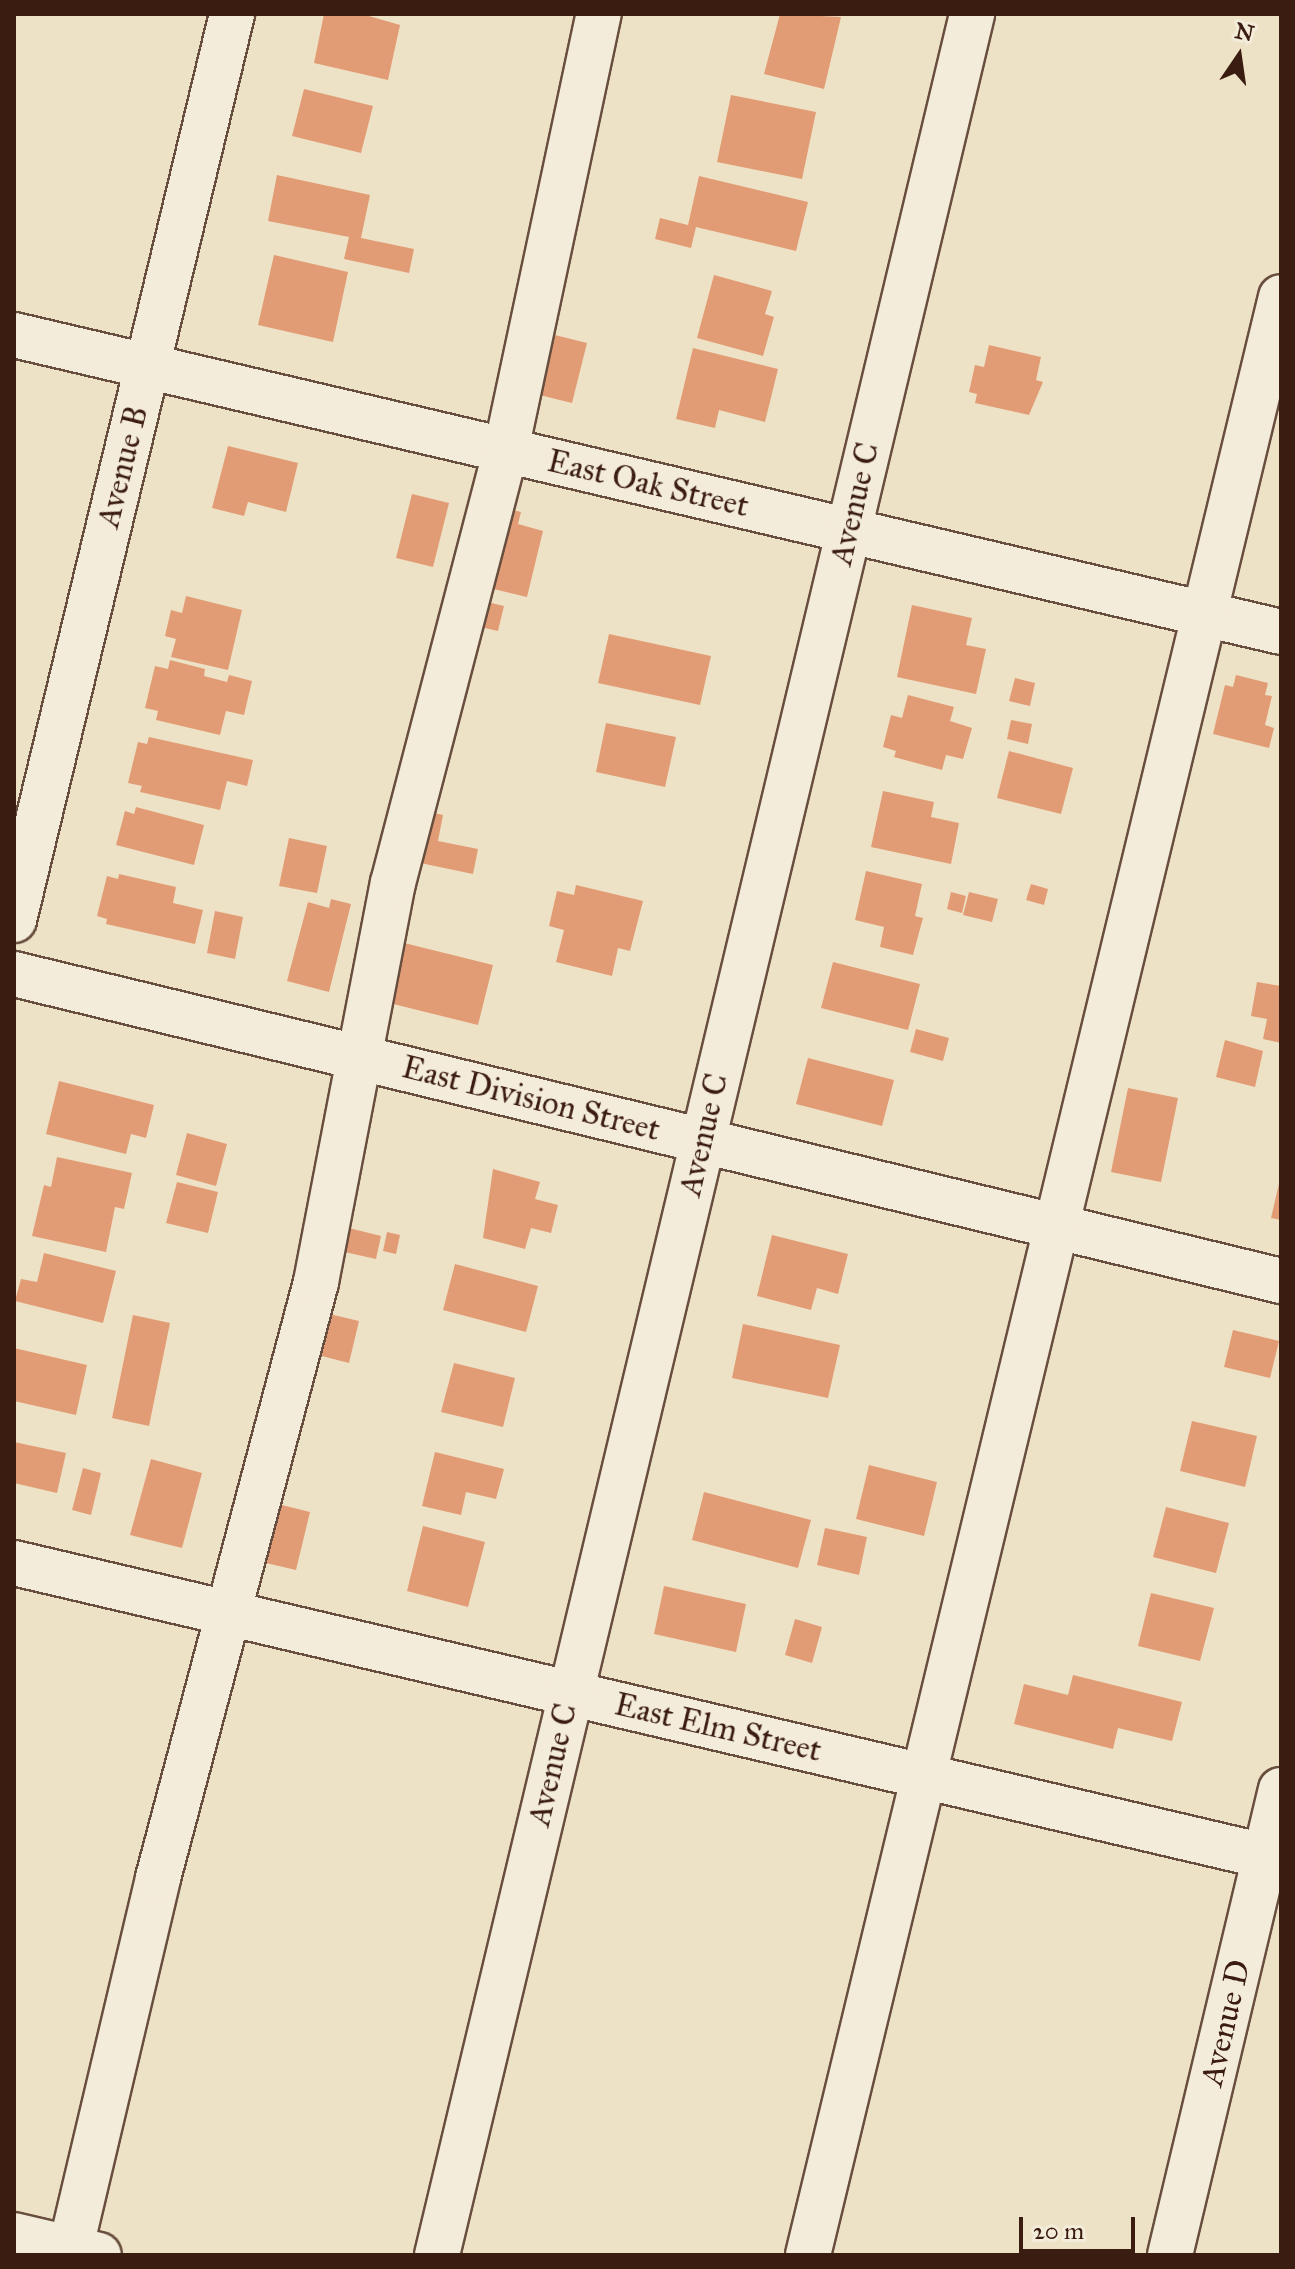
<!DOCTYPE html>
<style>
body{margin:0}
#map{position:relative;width:1295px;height:2269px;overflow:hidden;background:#eee2c6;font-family:"IM FELL Great Primer",serif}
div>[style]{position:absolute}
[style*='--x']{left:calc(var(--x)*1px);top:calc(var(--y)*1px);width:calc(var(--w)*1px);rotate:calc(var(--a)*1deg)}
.building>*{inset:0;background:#e29c75}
.roads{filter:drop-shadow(2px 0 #684e3e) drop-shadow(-2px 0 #684e3e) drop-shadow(0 2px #684e3e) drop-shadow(0 -2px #684e3e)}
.minor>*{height:44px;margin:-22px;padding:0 22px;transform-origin:22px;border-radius:22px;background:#f4ecda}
span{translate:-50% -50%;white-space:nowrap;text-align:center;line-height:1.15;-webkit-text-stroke:7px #f4ecda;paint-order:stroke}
.street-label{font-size:32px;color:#3b1c10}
.frame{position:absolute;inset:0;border:16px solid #3b1c10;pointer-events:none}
.north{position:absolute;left:1199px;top:16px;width:80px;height:80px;-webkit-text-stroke:6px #f4ecda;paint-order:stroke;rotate:13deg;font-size:22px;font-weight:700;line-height:32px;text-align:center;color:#3b1c10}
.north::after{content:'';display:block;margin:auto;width:28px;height:36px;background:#3b1c10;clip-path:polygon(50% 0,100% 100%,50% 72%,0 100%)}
.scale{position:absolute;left:1019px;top:2217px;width:116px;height:36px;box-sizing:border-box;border:4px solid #3b1c10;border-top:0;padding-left:10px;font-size:24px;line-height:28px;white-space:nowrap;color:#3b1c10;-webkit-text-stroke:6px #f4ecda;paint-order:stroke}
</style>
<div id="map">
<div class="building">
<i style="clip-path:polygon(324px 14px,362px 14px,400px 25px,388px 80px,314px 63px)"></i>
<i style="clip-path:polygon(780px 14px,841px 17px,824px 89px,764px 74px)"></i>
<i style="clip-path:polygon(304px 89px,373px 106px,361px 153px,292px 136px)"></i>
<i style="clip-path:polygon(731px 95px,816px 112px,802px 179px,717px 162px)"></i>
<i style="clip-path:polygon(277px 175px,370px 195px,361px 238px,414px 249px,409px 273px,344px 259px,349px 237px,268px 221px)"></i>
<i style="clip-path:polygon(699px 176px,808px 202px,796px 251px,696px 227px,691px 248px,655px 239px,660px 218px,688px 225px)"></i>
<i style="clip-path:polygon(274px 255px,348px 272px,333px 342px,258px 325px)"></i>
<i style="clip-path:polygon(714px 275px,772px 291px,765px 314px,774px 317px,763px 356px,697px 338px)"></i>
<i style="clip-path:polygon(527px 328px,587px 343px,572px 403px,511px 388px)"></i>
<i style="clip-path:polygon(989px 345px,1041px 357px,1036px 380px,1043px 382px,1029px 415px,975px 403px,977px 394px,969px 392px,975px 365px,984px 367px)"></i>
<i style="clip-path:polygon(693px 348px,778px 369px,765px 422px,719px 410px,715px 428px,676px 419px)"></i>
<i style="clip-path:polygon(228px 446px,298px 463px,286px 512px,248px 502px,244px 516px,212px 508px)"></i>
<i style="clip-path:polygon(412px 494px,449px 503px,433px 567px,396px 558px)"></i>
<i style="clip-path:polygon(497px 506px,521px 512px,518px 524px,543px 531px,527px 597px,477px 585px)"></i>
<i style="clip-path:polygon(186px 596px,242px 610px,228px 670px,171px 657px,176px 639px,165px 636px,171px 610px,182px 613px)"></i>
<i style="clip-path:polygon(470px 598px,504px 606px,498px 631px,463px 623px)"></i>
<i style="clip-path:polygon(912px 605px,972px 618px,966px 645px,986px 649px,976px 694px,897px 677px)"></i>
<i style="clip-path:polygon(609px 634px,711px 656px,700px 705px,598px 683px)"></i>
<i style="clip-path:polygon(170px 660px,205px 669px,204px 676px,227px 682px,229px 675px,252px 681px,244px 715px,226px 711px,220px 735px,156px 720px,158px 711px,145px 708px,155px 666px,168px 669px)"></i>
<i style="clip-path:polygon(1236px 675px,1268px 683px,1265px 695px,1272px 696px,1265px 725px,1274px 728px,1269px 748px,1213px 734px,1225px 685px,1233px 687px)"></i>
<i style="clip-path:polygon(1015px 678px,1035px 683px,1030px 706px,1009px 701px)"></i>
<i style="clip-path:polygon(908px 695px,954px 707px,950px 721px,972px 728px,963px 759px,946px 755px,942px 770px,894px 757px,896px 751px,883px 747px,891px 715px,902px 718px)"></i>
<i style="clip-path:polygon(1011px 720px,1032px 724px,1028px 744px,1007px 739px)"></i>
<i style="clip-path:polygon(606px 723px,676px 737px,665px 787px,596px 772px)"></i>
<i style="clip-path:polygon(149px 737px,253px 760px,247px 786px,227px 781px,220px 810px,140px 792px,142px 786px,128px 783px,138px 742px,147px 744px)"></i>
<i style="clip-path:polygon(1009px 751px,1073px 768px,1061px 814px,997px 798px)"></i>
<i style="clip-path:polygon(883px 791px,934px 802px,931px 817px,959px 823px,951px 864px,871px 847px)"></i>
<i style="clip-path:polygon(136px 807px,204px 825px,194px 865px,116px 845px,125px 811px,134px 814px)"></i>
<i style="clip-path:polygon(416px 809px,443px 815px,438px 841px,478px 849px,473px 874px,406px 860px)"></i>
<i style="clip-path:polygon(289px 838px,327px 846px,317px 893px,279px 886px)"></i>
<i style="clip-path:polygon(866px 871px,922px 884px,915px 916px,923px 918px,913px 955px,880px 947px,884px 927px,855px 920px)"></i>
<i style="clip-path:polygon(119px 874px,176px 887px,173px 903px,203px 910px,195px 944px,106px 924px,107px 919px,97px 916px,107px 876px,118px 879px)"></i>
<i style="clip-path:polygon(1031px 884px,1048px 889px,1044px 905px,1026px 900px)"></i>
<i style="clip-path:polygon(576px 885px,643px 901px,630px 951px,618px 948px,612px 976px,556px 962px,564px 930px,549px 926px,557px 891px,574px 895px)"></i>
<i style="clip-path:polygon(951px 892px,966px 896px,962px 913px,947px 909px)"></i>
<i style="clip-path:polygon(969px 892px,998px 899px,992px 922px,963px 915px)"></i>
<i style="clip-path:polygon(331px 899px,351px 904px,329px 992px,287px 981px,308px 902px,329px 908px)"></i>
<i style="clip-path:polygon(215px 911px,243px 917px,235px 959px,207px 953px)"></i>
<i style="clip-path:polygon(384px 938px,493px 965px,478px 1025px,369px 998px)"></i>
<i style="clip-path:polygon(833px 962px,920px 984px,908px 1030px,821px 1008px)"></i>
<i style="clip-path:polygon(1257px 982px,1281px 986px,1281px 1043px,1263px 1039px,1267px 1019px,1251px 1016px)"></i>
<i style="clip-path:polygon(916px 1029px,949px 1038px,943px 1061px,910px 1052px)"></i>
<i style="clip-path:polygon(1225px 1040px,1263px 1051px,1255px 1087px,1216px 1077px)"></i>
<i style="clip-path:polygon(808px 1058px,894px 1080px,882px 1126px,796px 1104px)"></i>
<i style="clip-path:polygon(59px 1081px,154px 1105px,146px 1138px,131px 1134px,126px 1154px,46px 1134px)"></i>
<i style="clip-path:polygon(1128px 1088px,1178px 1098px,1161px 1182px,1111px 1172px)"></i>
<i style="clip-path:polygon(187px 1133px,227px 1144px,216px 1186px,176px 1175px)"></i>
<i style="clip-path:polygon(57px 1157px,132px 1173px,124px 1209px,115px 1207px,106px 1252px,32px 1236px,44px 1185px,51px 1187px)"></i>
<i style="clip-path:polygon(493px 1169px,540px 1182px,535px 1199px,558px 1205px,551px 1233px,531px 1228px,525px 1249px,483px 1238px)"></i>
<i style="clip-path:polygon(1281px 1175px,1281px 1220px,1271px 1218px)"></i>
<i style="clip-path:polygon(177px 1182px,218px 1192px,208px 1233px,166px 1223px)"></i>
<i style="clip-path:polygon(345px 1227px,381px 1236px,376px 1259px,340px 1251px)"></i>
<i style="clip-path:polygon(387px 1232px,400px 1235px,396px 1254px,383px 1251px)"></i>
<i style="clip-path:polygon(772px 1235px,848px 1254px,838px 1294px,817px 1288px,811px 1310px,757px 1296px)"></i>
<i style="clip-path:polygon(44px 1253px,116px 1271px,103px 1323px,15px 1301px,21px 1279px,37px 1282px)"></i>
<i style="clip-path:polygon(455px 1264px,538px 1286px,526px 1332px,443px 1310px)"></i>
<i style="clip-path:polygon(321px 1312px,359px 1321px,349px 1363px,310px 1353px)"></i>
<i style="clip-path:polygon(133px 1315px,170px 1323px,149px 1426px,112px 1418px)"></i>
<i style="clip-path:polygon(743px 1324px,840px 1345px,828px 1398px,732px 1378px)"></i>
<i style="clip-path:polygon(1233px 1330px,1279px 1341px,1270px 1378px,1224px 1367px)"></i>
<i style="clip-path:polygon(14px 1348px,87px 1365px,76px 1415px,14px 1401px)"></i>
<i style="clip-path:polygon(454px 1363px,515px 1378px,503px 1427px,441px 1412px)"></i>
<i style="clip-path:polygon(1192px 1421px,1257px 1436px,1245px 1487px,1180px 1471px)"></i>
<i style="clip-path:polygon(14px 1442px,66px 1453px,57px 1493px,14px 1483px)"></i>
<i style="clip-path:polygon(435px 1452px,504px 1469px,496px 1499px,466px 1492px,461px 1515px,422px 1506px)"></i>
<i style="clip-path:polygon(151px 1459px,202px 1473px,182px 1548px,130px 1535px)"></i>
<i style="clip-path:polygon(869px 1465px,937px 1482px,924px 1536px,856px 1519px)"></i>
<i style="clip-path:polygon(83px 1468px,101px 1473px,91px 1515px,72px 1510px)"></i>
<i style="clip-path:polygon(704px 1492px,811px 1520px,798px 1568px,692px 1540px)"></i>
<i style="clip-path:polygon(258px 1499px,310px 1512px,296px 1570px,244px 1558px)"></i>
<i style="clip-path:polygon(1166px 1507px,1229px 1523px,1216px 1573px,1153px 1557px)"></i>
<i style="clip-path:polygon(423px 1526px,485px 1542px,468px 1607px,407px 1591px)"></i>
<i style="clip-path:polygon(825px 1528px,867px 1537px,859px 1575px,817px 1565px)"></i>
<i style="clip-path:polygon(664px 1586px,746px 1604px,736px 1652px,654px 1634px)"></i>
<i style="clip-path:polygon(1151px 1593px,1214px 1608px,1200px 1661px,1138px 1646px)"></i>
<i style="clip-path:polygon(795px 1619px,822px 1627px,812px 1663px,785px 1655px)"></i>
<i style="clip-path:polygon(1073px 1675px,1182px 1702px,1172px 1741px,1118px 1728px,1113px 1749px,1014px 1724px,1024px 1684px,1068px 1695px)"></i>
</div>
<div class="roads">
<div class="minor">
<i style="--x:14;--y:335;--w:1301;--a:13.19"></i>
<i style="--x:14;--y:920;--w:932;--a:-76.47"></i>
<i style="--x:14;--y:974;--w:1304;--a:13.62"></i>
<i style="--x:14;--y:1563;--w:1301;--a:13.19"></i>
<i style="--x:14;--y:2235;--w:87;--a:13.2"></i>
<i style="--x:69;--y:2255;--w:387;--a:-76.7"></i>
<i style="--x:158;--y:1878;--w:617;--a:-75.15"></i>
<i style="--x:316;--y:1282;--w:406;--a:-79.1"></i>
<i style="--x:393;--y:883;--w:448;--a:-75.4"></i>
<i style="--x:506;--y:450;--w:446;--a:-78"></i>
<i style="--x:437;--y:2255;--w:2304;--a:-76.57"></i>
<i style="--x:808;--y:2255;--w:2014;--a:-76.42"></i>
<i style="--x:1170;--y:2255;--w:478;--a:-76.6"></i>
</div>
</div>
<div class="street-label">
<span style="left:123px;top:467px;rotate:-76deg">Avenue B</span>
<span style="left:648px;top:484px;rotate:13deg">East Oak Street</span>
<span style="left:855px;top:504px;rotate:-77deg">Avenue C</span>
<span style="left:531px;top:1099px;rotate:14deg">East Division Street</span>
<span style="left:704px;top:1135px;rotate:-77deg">Avenue C</span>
<span style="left:718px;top:1728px;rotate:13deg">East Elm Street</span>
<span style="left:553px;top:1765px;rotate:-77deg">Avenue C</span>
<span style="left:1226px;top:2023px;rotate:-77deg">Avenue D</span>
</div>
<div class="frame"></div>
<div class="north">N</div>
<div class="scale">20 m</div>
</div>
